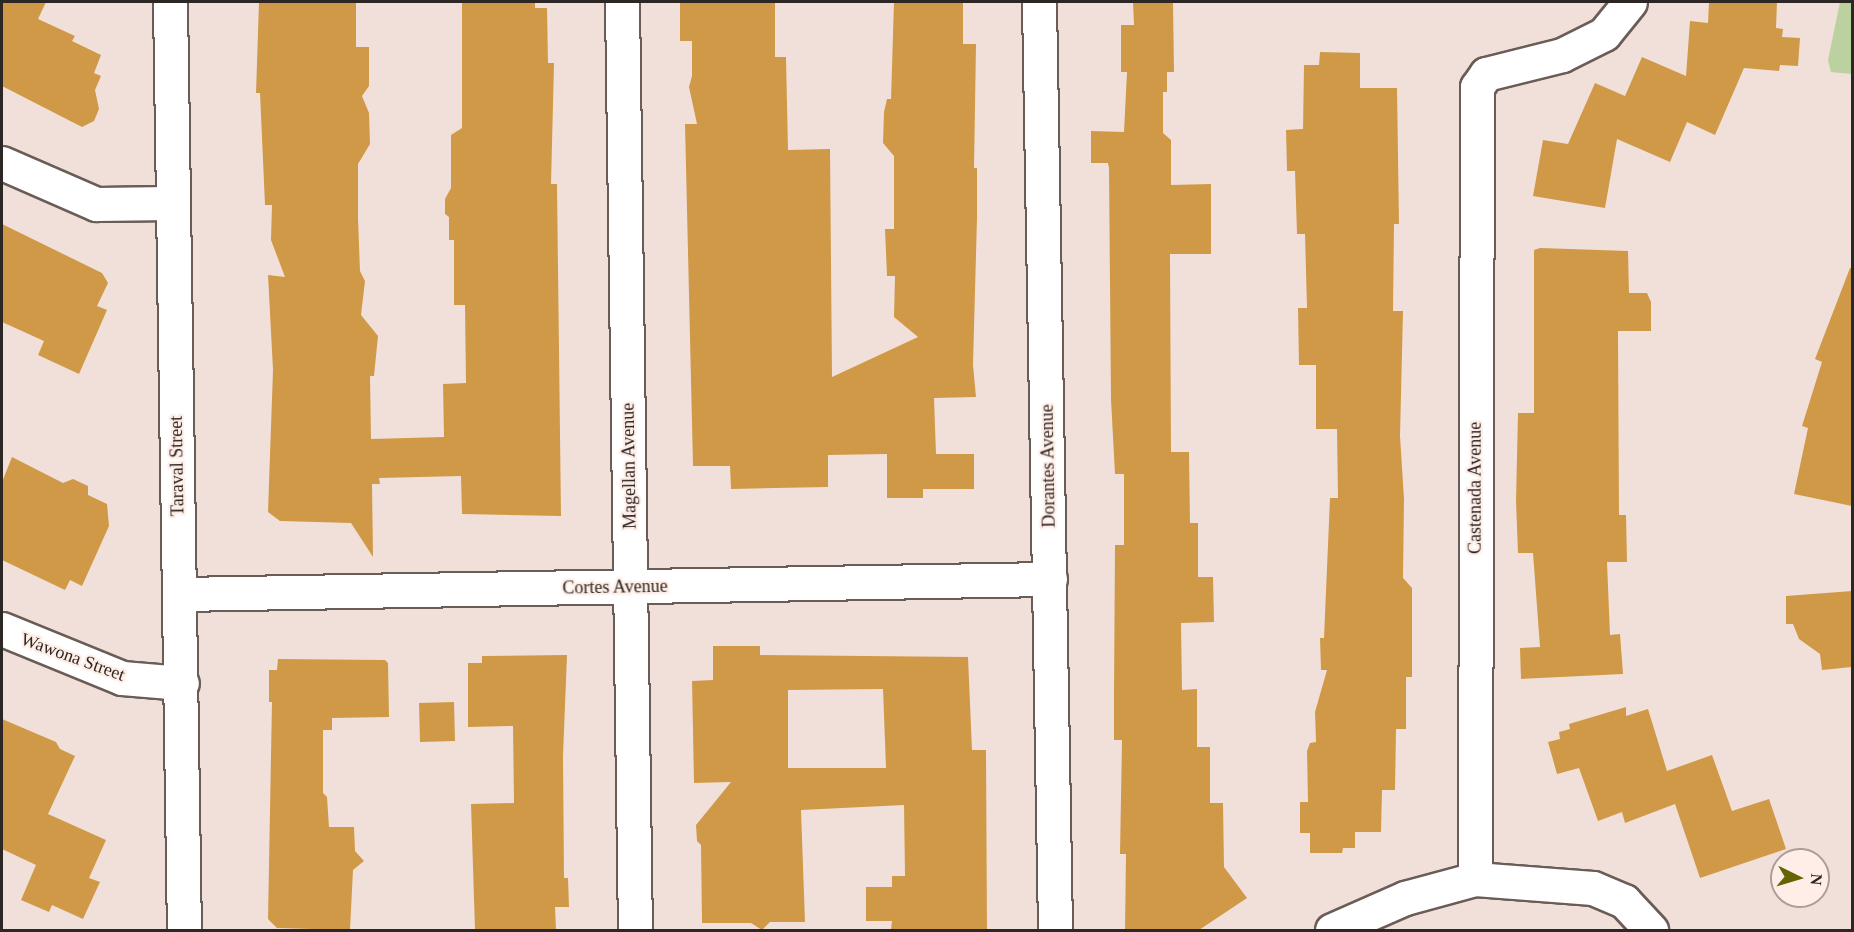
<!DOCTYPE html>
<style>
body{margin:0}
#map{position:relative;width:1854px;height:932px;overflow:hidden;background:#f1e0da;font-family:Georgia,serif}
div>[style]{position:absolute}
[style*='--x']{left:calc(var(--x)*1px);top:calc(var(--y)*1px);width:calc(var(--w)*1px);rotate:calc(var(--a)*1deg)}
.green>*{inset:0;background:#bbd19f}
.building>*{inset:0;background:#d09947}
.roads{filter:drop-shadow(2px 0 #6a5c56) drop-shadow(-2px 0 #6a5c56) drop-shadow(0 2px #6a5c56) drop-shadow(0 -2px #6a5c56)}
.street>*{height:33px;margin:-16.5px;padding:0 16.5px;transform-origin:16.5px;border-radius:16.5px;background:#fff}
.secondary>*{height:33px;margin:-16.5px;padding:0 16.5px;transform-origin:16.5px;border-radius:16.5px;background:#fff}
span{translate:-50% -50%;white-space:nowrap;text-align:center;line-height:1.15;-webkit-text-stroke:4.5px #ffeee7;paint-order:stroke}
.street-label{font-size:18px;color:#2c2624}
.frame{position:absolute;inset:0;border:3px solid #2c2624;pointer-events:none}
.north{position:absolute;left:1770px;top:848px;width:60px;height:60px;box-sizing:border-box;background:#ffeee7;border:2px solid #ab9e99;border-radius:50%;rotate:95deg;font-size:16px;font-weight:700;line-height:24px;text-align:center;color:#2c2624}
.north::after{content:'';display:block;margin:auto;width:21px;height:27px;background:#636500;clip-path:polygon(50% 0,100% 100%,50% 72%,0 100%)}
</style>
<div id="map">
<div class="green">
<i style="clip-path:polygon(1840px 2px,1852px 2px,1852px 74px,1831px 72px,1828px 60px)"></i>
</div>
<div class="building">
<i style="clip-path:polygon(2px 2px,46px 2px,38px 19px,75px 36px,72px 41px,101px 55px,94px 73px,101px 76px,95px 90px,99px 109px,94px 121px,82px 127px,2px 86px)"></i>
<i style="clip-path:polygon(259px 2px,356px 2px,356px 47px,369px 47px,369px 86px,362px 96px,369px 113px,370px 144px,358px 164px,358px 218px,360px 271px,365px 281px,361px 315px,378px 336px,374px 376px,370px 376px,371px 439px,444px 437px,443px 384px,466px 383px,465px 305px,454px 305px,454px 240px,449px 240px,449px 217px,445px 214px,445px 199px,451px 188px,451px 135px,462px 128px,462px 2px,535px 2px,535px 8px,547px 8px,548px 63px,554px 63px,551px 184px,557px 184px,561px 516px,462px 514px,461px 476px,379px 478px,380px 484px,372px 484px,373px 557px,351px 523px,280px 521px,268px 512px,273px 370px,268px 275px,285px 277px,271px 240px,272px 205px,265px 205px,260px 93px,256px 93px)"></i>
<i style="clip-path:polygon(680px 2px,775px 2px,775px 57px,786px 57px,788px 150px,830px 149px,832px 377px,918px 337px,894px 317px,895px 276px,887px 276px,885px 229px,894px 229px,894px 156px,883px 143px,884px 112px,887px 99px,891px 99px,894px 2px,963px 2px,963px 44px,976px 44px,974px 168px,977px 168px,977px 218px,973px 365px,976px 397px,934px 398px,936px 454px,974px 454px,974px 489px,923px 489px,923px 498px,887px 498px,887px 454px,828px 455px,828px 487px,731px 489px,730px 466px,693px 466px,685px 124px,697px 124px,689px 87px,692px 76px,692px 41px,680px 41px)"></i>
<i style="clip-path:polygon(1133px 2px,1173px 2px,1174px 72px,1167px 72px,1167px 92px,1163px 92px,1163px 133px,1171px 140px,1171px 185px,1211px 184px,1211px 254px,1170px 254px,1171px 452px,1189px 452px,1190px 523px,1198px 523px,1198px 577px,1213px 577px,1214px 622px,1181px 623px,1182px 690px,1197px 689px,1197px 747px,1210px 747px,1210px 803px,1223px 803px,1224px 867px,1247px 898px,1199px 930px,1125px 930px,1126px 854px,1120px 854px,1122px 740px,1114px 740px,1114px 691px,1115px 545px,1124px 545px,1124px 474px,1115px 474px,1111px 400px,1109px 168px,1108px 163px,1091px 163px,1091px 131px,1124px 132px,1127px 72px,1121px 72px,1121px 25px,1134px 25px)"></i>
<i style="clip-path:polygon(1709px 2px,1777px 2px,1776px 28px,1783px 29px,1782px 37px,1800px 38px,1798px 66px,1780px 65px,1779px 71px,1744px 68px,1715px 135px,1687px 122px,1670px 162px,1617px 139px,1605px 208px,1533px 196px,1543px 140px,1568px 144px,1595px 83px,1625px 96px,1642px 57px,1686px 76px,1690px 21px,1708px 23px)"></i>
<i style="clip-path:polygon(1320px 52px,1360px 53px,1360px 88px,1397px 88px,1399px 224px,1394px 224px,1393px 311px,1403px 311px,1400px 436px,1404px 499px,1403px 578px,1412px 588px,1412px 677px,1406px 677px,1406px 729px,1396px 729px,1395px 790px,1382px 790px,1381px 832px,1355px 832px,1355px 848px,1343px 848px,1342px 853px,1310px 853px,1310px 833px,1300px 833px,1300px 802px,1308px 802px,1307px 751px,1310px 743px,1316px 742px,1315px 712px,1327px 670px,1321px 670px,1320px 638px,1324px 638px,1330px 498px,1338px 498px,1337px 429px,1316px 429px,1316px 365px,1299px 365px,1298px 308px,1307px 308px,1305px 234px,1297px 234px,1295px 171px,1287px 171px,1286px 130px,1303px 129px,1304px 65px,1319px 65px)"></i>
<i style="clip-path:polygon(2px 224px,102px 273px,108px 283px,97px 306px,107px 310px,79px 374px,38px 355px,44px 341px,2px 322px)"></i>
<i style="clip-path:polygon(1540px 248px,1628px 251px,1629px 293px,1647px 293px,1651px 302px,1651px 331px,1618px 331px,1619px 515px,1626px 515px,1627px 562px,1607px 562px,1610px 635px,1620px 634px,1623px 674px,1521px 679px,1520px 648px,1540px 647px,1533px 553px,1518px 553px,1516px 501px,1518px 413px,1534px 413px,1534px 250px)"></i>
<i style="clip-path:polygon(1850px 268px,1852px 268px,1852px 506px,1794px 494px,1808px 428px,1802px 426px,1822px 362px,1815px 359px)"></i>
<i style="clip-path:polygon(12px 457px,63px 483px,73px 479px,88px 486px,88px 495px,107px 504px,109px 526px,82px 586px,70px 580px,65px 590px,2px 560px,2px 482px)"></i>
<i style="clip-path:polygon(1852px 591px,1852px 667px,1822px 670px,1820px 654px,1799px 639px,1793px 624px,1786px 624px,1786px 596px)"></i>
<i style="clip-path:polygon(evenodd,713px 646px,760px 646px,760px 655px,968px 657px,972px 750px,986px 750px,987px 930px,891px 930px,892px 921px,866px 921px,866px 887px,892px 887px,892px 876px,905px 876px,904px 805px,801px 810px,805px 922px,770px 922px,762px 930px,751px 923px,702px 923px,701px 845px,697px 841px,696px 825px,731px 782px,694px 783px,692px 681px,713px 680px,713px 646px,883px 689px,886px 768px,788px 768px,788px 690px,883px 689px)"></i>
<i style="clip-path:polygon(567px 655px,563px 756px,564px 878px,568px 878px,569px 907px,555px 907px,556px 930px,475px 930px,471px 804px,514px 803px,513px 726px,468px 727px,468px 663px,482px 663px,482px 656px)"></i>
<i style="clip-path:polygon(278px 659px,385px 660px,388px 663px,389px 717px,332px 718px,332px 730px,323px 730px,323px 793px,327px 797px,329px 827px,354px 827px,355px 851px,364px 861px,353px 870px,350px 930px,277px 928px,268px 919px,272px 702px,269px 702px,269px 670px,277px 670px)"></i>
<i style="clip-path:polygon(454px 702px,455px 741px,420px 742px,419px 703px)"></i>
<i style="clip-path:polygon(1626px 707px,1626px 716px,1648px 709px,1667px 771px,1712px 755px,1732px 811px,1769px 799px,1786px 849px,1700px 878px,1675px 804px,1625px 823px,1622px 812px,1598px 821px,1579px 768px,1557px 774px,1548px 742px,1560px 739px,1559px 732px,1570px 729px,1569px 724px)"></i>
<i style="clip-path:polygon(2px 719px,56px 742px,60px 749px,75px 756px,48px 814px,106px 840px,89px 878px,100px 882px,83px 919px,52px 905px,49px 912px,21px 900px,36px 865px,2px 849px)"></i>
</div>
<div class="roads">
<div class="street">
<i style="--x:622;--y:2;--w:928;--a:89.2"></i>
<i style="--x:1039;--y:2;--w:928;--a:89.01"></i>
<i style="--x:2;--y:163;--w:103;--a:23.6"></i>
<i style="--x:96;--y:204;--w:75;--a:-0.8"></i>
<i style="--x:180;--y:594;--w:870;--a:-0.99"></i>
<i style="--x:2;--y:629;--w:130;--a:22.2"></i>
<i style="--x:122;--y:678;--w:60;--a:4.8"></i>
<i style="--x:1475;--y:879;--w:792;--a:-89.86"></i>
<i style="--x:1477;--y:87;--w:16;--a:-55"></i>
<i style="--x:1486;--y:74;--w:78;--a:-14"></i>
<i style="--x:1562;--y:55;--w:47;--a:-26.6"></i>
<i style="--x:1604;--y:34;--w:41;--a:-50.9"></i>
<i style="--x:1332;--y:930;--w:80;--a:-23.7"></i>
<i style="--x:1405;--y:898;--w:73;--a:-15.2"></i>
<i style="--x:1475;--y:879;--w:118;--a:4.4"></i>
<i style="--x:1593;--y:888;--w:34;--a:23"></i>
<i style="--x:1624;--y:901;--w:40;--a:47"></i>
</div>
<div class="secondary">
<i style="--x:170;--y:2;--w:928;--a:89.14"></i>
</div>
</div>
<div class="street-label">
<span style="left:177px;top:466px;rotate:-91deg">Taraval Street</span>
<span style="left:629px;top:466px;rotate:-91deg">Magellan Avenue</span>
<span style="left:1048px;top:466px;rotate:-91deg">Dorantes Avenue</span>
<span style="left:1475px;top:488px;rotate:-90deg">Castenada Avenue</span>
<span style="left:615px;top:587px;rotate:-1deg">Cortes Avenue</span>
<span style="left:73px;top:657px;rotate:20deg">Wawona Street</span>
</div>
<div class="frame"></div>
<div class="north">N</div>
</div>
